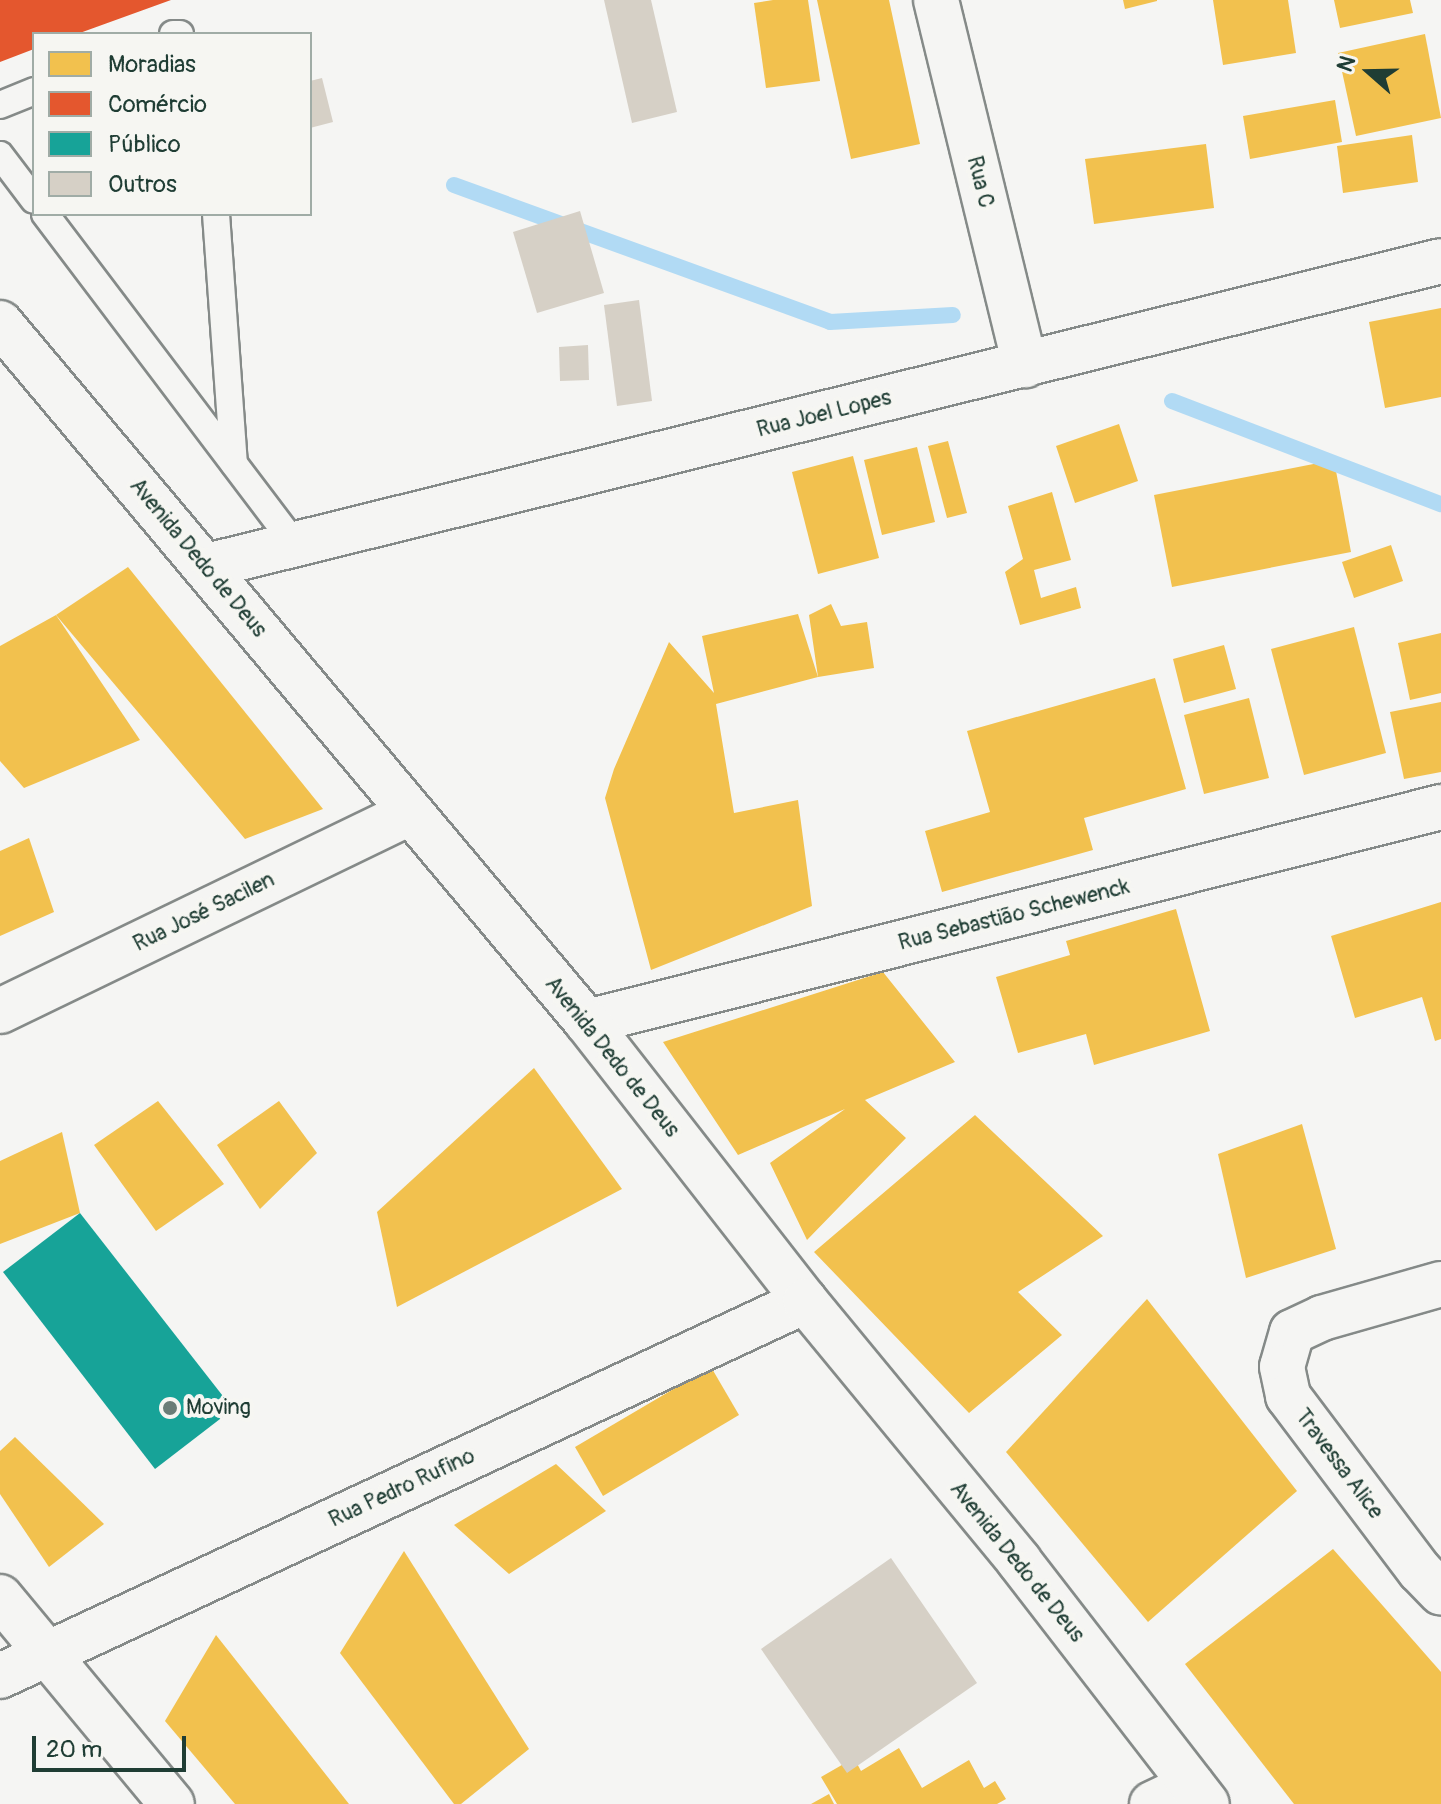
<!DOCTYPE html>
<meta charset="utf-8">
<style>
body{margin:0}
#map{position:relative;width:1441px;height:1804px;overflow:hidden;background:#f5f5f3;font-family:Pangolin,sans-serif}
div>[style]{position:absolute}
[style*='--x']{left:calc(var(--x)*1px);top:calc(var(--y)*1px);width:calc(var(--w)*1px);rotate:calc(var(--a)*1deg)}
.homes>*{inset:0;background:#f2c14e}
.shops>*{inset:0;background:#e4572e}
.public>*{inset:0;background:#17a398}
.stream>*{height:16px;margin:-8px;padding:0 8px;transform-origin:8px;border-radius:8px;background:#b1daf4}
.building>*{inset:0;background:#d6d0c6}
.roads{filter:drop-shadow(2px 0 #858a88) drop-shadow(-2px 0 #858a88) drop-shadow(0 2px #858a88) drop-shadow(0 -2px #858a88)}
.lane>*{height:26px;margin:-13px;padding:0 13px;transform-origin:13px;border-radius:13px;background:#f5f5f3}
.street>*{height:44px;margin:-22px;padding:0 22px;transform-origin:22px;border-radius:22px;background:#f5f5f3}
.secondary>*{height:44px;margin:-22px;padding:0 22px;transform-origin:22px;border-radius:22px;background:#f5f5f3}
.dots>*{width:22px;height:22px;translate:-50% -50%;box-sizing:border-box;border:4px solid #f6f6f2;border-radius:50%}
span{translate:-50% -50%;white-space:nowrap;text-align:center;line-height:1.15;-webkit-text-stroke:8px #f6f6f2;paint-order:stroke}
.street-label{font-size:22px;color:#1f3d34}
.poi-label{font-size:22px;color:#1f3d34}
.left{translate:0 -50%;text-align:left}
.legend{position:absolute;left:32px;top:32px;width:280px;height:184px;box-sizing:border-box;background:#f6f6f2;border:2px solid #a0aca6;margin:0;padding:10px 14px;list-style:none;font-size:24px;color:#1f3d34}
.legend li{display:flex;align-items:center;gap:16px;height:40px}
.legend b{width:40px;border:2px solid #a0aca6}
.north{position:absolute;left:1329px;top:32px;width:80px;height:80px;-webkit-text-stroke:6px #f6f6f2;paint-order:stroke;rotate:290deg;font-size:22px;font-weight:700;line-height:32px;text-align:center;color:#1f3d34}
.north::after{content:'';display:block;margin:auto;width:28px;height:36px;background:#1f3d34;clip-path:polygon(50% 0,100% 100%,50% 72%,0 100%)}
.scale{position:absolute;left:32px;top:1736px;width:154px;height:36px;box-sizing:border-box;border:4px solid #1f3d34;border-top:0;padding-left:10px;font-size:24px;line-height:28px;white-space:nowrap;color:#1f3d34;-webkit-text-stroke:6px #f6f6f2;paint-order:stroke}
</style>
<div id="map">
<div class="homes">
<i style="clip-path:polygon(773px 0,808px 0,820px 81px,766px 88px,754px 3px)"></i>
<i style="clip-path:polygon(817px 0,889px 0,920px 144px,851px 159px)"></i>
<i style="clip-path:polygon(1123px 0,1157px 0,1157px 1px,1125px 9px)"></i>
<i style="clip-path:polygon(1213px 0,1288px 0,1296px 53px,1223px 65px)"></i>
<i style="clip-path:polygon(1334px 0,1410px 0,1413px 13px,1340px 28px)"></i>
<i style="clip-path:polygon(1425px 34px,1441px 118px,1356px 136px,1338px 53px)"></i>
<i style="clip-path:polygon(1335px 100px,1342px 142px,1250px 159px,1243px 116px)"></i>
<i style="clip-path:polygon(1412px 135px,1418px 182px,1343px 193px,1337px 146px)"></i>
<i style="clip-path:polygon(1206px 144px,1214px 208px,1094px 224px,1085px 159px)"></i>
<i style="clip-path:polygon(1441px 308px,1441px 397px,1385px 408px,1369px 322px)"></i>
<i style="clip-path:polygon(1119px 424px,1138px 481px,1075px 503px,1056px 446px)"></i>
<i style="clip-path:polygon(948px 441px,967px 513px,947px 518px,928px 446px)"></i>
<i style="clip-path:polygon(917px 447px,935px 522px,882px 535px,864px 460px)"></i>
<i style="clip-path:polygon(853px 456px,879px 558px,818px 574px,792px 472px)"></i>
<i style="clip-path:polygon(1334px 460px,1351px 552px,1172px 587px,1154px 495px)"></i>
<i style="clip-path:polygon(1052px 492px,1071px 560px,1034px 570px,1041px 598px,1076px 587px,1081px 608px,1020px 625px,1005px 572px,1023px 559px,1008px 506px)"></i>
<i style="clip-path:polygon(1391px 545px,1403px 581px,1354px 598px,1342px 562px)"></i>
<i style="clip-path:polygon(128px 567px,323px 809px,245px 839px,56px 615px)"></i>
<i style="clip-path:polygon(831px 604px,841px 626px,867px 622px,874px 668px,818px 677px,809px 615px)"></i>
<i style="clip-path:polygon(798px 614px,818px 677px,716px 704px,734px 813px,798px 800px,812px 906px,651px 970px,605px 798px,614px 769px,669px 642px,714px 693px,702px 636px)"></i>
<i style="clip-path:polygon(56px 615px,140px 740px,24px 788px,0 761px,0 646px)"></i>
<i style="clip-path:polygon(1354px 627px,1386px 753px,1304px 775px,1271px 649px)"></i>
<i style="clip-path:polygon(1441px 633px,1441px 693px,1410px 700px,1398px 643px)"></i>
<i style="clip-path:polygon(1224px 645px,1236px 689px,1184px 703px,1173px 659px)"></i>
<i style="clip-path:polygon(1155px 678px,1186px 789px,1084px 818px,1093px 850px,942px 892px,925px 831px,990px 812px,967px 731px)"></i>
<i style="clip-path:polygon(1249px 698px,1269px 778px,1204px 794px,1184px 715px)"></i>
<i style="clip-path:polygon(1441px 702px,1441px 772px,1404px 779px,1390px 712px)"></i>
<i style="clip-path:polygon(29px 838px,54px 912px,0 936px,0 851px)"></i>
<i style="clip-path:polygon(1441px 902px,1441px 1039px,1435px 1041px,1422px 997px,1355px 1018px,1331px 936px)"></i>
<i style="clip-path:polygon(1176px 909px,1210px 1031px,1094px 1065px,1086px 1034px,1018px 1053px,996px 977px,1070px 955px,1066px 941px)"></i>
<i style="clip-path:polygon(883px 972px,955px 1062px,865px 1100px,906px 1138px,807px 1240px,770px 1163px,845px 1109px,738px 1155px,663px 1042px)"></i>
<i style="clip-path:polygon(534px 1068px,622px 1189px,397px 1307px,377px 1212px)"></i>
<i style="clip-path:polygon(158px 1101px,224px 1184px,156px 1231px,94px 1145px)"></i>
<i style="clip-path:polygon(279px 1101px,317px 1153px,260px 1209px,217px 1145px)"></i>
<i style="clip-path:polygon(975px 1115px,1103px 1236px,1018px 1292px,1062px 1335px,969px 1413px,814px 1252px)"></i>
<i style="clip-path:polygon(1302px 1124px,1336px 1249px,1246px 1278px,1218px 1154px)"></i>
<i style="clip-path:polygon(62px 1132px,80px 1213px,0 1244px,0 1161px)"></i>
<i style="clip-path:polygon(1147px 1299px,1297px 1491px,1148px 1622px,1006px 1452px)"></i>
<i style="clip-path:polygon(711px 1367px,739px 1415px,603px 1496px,575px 1447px)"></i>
<i style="clip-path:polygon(15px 1437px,104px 1524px,49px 1567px,0 1494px,0 1451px)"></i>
<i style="clip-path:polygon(556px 1464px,606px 1511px,509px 1574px,454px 1525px)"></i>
<i style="clip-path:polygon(1333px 1549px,1441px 1672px,1441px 1804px,1294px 1804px,1185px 1664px)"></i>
<i style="clip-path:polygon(404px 1551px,529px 1749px,461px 1804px,454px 1804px,340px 1653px)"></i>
<i style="clip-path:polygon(216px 1635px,349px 1804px,235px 1804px,165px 1721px)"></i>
<i style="clip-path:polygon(899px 1748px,922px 1788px,969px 1760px,984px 1788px,995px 1781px,1006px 1799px,997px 1804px,837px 1804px,821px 1777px,854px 1758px,861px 1771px)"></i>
<i style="clip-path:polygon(829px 1794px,834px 1804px,811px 1804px)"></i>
</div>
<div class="shops">
<i style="clip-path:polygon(0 0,171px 0,77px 34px,34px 34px,34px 49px,0 62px)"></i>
</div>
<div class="public">
<i style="clip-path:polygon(80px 1213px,233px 1409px,155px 1469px,3px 1272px)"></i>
</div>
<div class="stream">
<i style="--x:454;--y:185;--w:400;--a:20"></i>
<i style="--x:830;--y:322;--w:123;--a:-3.3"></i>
<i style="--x:1172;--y:401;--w:288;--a:21"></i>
</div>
<div class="building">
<i style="clip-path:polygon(604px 0,651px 0,677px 112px,632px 123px)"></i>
<i style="clip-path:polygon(322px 78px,333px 122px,310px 128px,310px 81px)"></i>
<i style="clip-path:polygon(580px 211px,604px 293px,537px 313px,513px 232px)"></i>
<i style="clip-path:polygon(639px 300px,652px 401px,617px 406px,604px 305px)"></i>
<i style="clip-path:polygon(588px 345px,589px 380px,560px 381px,559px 347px)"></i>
<i style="clip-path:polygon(891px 1558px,977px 1683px,847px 1773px,761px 1649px)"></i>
</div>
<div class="roads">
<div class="lane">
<i style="--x:173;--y:34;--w:7;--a:0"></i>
<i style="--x:0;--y:105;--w:37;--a:-22"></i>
<i style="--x:0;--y:155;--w:56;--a:52.9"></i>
<i style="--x:45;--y:214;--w:414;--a:52.9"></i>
<i style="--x:216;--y:214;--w:250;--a:85.9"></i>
</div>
<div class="street">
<i style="--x:936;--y:0;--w:376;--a:76.3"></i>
<i style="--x:207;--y:566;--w:1271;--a:-13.88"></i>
<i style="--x:0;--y:1011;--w:453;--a:-25.8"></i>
<i style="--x:587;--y:1022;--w:881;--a:-14.13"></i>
<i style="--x:1441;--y:1284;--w:124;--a:164.1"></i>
<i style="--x:1322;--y:1318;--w:33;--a:155"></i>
<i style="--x:1292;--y:1332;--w:36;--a:106"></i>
<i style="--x:1282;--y:1367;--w:30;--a:78"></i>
<i style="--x:1288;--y:1396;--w:219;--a:53"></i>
<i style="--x:1420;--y:1571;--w:30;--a:46"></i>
<i style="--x:0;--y:1597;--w:269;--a:50.3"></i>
<i style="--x:0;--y:1676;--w:888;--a:-24.98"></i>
<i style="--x:1152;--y:1804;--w:44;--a:-25.4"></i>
</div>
<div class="secondary">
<i style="--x:0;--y:323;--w:913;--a:49.98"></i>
<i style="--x:587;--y:1022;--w:354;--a:52"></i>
<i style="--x:805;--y:1301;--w:337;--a:50.5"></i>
<i style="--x:1019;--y:1561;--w:307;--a:52.3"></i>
</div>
</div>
<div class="dots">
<i style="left:170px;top:1408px;background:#6a7d77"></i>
</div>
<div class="street-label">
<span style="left:980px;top:182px;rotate:76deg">Rua C</span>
<span style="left:824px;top:414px;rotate:-14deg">Rua Joel Lopes</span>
<span style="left:198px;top:558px;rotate:50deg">Avenida Dedo de Deus</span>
<span style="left:204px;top:912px;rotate:-26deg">Rua José Sacilen</span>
<span style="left:1014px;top:915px;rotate:-14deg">Rua Sebastião Schewenck</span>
<span style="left:612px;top:1057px;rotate:51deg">Avenida Dedo de Deus</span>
<span style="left:1339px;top:1464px;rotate:53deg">Travessa Alice</span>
<span style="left:402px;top:1488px;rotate:-25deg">Rua Pedro Rufino</span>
<span style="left:1017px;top:1562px;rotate:51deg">Avenida Dedo de Deus</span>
</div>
<div class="poi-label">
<span class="left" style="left:186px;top:1408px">Moving</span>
</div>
<ul class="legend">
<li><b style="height:22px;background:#f2c14e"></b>Moradias</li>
<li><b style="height:22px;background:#e4572e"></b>Comércio</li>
<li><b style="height:22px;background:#17a398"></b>Público</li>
<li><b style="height:22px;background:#d6d0c6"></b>Outros</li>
</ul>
<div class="north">N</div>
<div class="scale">20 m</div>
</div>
